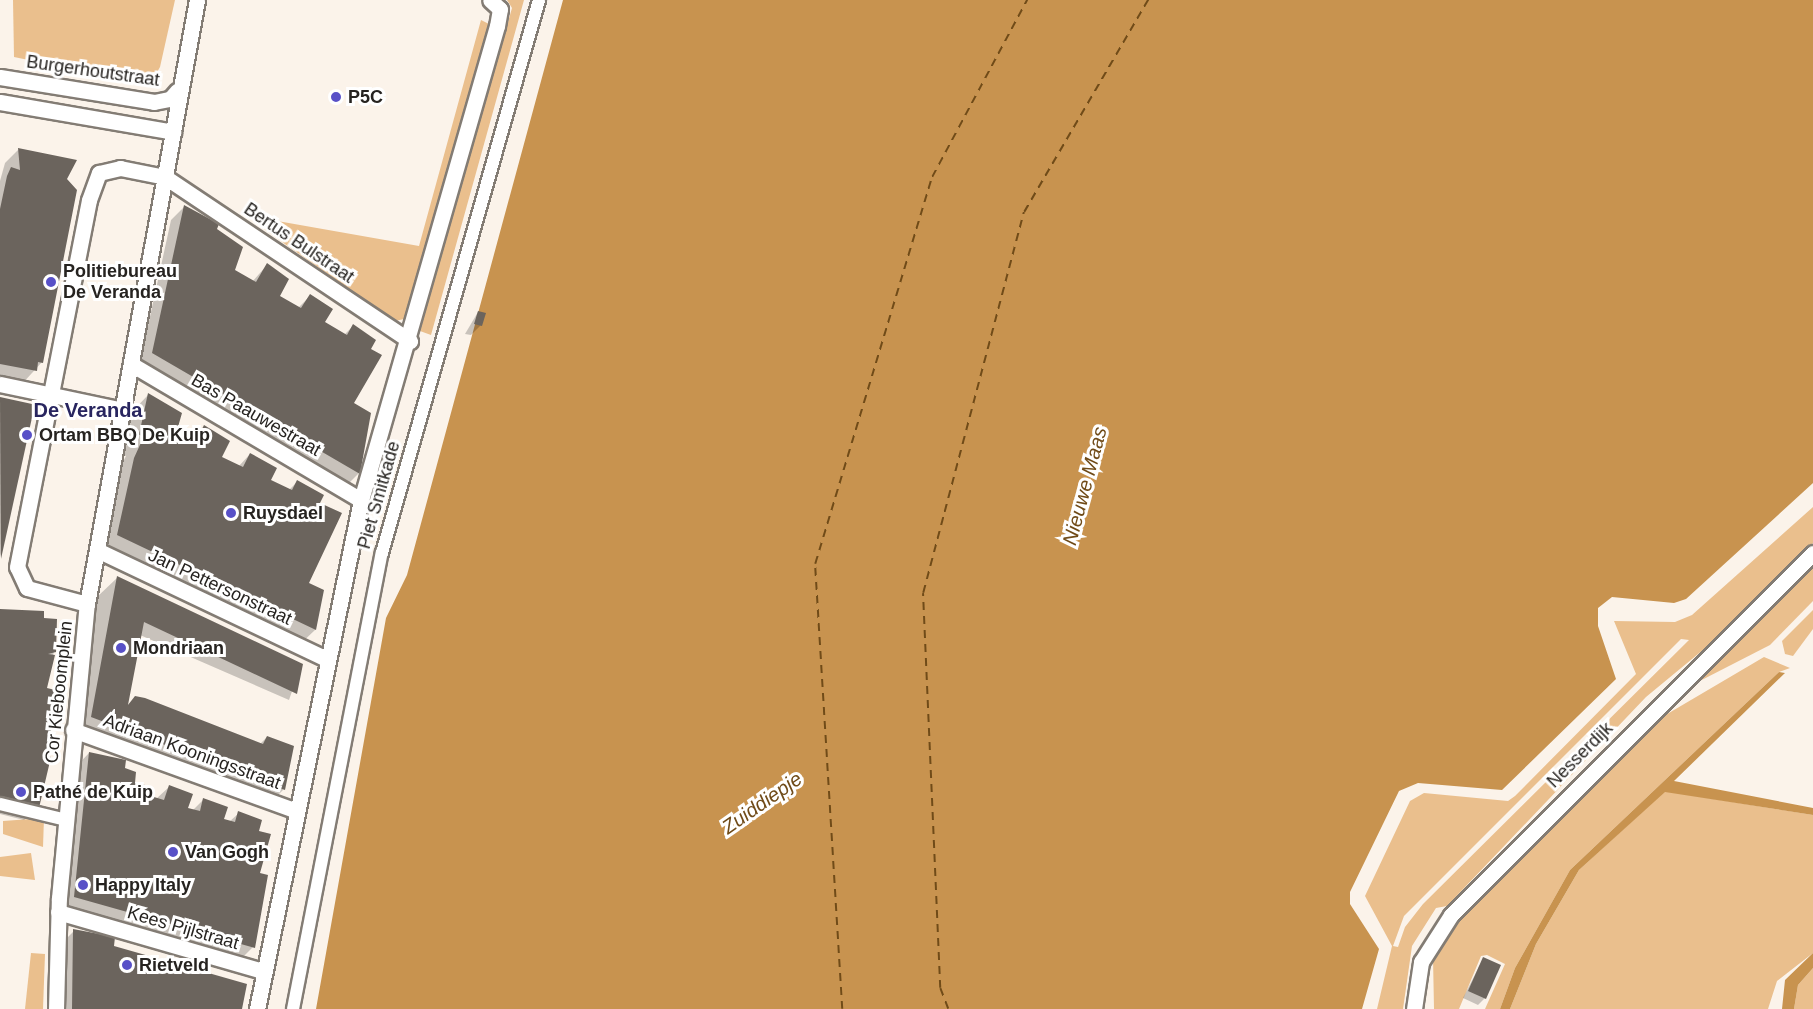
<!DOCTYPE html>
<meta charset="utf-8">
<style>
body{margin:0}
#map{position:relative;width:1813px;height:1009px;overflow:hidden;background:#fbf3ea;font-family:Helvetica,sans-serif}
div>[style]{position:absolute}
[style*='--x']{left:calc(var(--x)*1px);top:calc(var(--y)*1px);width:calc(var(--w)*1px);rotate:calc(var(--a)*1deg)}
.green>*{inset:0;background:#eabf8d}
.water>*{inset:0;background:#c8934f}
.shadow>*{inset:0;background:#0003}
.ferry>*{height:1.5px;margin-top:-0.75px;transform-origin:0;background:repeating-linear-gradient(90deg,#704b18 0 8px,transparent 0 14px)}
.building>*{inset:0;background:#6b645d}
.roads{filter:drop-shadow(2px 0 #837c74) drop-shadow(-2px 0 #837c74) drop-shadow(0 2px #837c74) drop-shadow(0 -2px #837c74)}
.pedestrian>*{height:12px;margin:-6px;padding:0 6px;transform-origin:6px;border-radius:6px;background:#fff}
.minor>*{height:15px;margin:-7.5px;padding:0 7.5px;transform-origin:7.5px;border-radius:7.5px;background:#fff}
.dots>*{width:16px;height:16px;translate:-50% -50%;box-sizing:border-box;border:3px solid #fff;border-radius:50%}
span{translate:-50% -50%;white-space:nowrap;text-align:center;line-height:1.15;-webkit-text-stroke:6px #fff;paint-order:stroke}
.street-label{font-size:18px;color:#262320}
.poi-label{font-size:18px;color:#262320;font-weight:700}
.left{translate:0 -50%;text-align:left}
.neighbourhood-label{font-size:20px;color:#28255f;font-weight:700}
.water-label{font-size:20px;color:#704b18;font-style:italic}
</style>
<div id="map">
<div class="green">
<i style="clip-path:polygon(13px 0,175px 0,160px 67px,150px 85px,14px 57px)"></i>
<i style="clip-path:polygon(507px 0,524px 0,431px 335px,420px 331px,512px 8px)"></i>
<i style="clip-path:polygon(481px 20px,489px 24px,423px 263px,404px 319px,395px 321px,262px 228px,266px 219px,419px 246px)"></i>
<i style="clip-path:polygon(evenodd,1813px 507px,1813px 543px,1715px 640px,1646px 697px,1447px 906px,1436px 908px,1412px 946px,1403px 1009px,1377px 1009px,1392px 946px,1365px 896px,1410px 801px,1424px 793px,1508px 801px,1515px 796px,1636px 674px,1614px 621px,1675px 622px,1692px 615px,1813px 507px,1681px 639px,1689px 640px,1423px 904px,1405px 927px,1398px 947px,1393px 946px,1404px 916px,1681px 639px)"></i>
<i style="clip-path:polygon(1813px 564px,1813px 601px,1770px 645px,1690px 686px)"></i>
<i style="clip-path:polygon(1813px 610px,1813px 629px,1793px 656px,1785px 654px,1782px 641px)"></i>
<i style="clip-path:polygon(1764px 657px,1790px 668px,1779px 672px,1570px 870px,1515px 968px,1500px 1009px,1485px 1009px,1505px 964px,1487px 955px,1481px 956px,1459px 1009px,1434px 1009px,1433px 958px,1472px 903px,1657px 720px)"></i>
<i style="clip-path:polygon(1665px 791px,1813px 815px,1813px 953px,1777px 981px,1768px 1009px,1510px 1009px,1536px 944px,1579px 870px)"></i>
<i style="clip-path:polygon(44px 818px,43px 847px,3px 834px,3px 821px)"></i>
<i style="clip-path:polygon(31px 853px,35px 880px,0 876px,0 857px)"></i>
<i style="clip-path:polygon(31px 953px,45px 954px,43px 1009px,25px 1009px)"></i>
<i style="clip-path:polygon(1813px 968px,1813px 1009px,1794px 1009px,1798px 985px)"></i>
</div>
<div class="water">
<i style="clip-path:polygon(563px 0,1813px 0,1813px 483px,1686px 599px,1674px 603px,1612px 597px,1598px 608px,1598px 626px,1616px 679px,1502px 790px,1418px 783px,1399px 791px,1350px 892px,1350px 904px,1379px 949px,1362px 1009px,316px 1009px,386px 618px,407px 575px)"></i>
<i style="clip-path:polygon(1779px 672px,1785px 673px,1674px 781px,1813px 808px,1813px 815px,1665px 792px,1579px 870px,1536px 944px,1510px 1009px,1500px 1009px,1515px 968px,1570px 870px)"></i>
<i style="clip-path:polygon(1813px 953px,1813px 968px,1798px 985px,1794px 1009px,1782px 1009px,1785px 980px)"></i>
</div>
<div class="shadow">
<i style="clip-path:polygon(18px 150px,65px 179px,42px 362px,22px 384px,0 380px,0 181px,5px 163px)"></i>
<i style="clip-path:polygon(184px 207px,216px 229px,233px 270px,252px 282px,267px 265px,278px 296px,298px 308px,310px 296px,323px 323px,344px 335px,353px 326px,352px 404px,370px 414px,359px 473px,345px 487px,139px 367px,171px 220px)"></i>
<i style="clip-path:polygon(478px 312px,481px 325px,471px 335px,465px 334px)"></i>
<i style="clip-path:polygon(148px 395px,174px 434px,189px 442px,204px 427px,220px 458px,239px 466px,250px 454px,269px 481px,289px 490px,297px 482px,318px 504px,307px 584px,323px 590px,315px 630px,295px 649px,97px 555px,114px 480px,126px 456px,120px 454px,129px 415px)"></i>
<i style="clip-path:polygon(0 399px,30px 405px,0 558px)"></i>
<i style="clip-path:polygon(117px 578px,301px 665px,289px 700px,140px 635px,127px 706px,135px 698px,260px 744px,267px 737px,284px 789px,264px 809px,71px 736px,97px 597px)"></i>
<i style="clip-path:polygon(0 611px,54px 651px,46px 690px,49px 720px,38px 807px,24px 820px,0 814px)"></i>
<i style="clip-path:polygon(89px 753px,123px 769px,143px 795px,156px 799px,169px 787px,187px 809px,192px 811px,204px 799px,222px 820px,229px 822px,239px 813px,257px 832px,253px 947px,233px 967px,55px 917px,70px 773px)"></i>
<i style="clip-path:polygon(74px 931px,113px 947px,241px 1009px,53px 1009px,54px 951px)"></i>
<i style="clip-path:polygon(1483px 959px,1485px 998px,1478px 1005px,1463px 998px)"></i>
</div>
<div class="ferry">
<i style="--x:842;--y:1009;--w:446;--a:-93.5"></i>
<i style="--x:815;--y:564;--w:404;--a:-73.2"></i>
<i style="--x:932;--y:177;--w:201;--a:-61.8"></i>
<i style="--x:948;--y:1009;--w:22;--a:-111"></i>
<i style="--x:940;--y:988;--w:395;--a:-92.5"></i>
<i style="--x:923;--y:593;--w:394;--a:-75.2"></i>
<i style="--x:1024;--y:212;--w:246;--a:-59.7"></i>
</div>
<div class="building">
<i style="clip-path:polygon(18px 148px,77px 160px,67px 179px,77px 190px,43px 363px,38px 362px,37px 371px,0 364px,0 209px,7px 176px,11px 167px,20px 170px)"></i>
<i style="clip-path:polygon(184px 205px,219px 224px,217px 229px,243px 247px,235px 270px,256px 282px,267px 263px,289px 279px,280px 296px,301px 308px,310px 294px,333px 309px,325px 322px,347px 335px,353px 324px,376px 340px,371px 349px,382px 355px,354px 403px,371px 413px,360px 474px,152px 353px)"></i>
<i style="clip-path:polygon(478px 311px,486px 313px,482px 326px,474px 324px)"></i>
<i style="clip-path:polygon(148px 393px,182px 413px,176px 434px,195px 443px,204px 425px,230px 441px,222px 457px,243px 467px,250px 453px,277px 468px,271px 480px,292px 490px,297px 480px,324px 495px,320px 503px,342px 513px,309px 583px,324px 590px,316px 630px,117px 535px,134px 458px,144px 436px,139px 435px)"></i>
<i style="clip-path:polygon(0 397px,32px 404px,33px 413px,1px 559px)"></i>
<i style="clip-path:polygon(117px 576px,303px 664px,297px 694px,144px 622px,128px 705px,135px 696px,145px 698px,263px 744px,267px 736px,294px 746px,285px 790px,91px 717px)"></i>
<i style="clip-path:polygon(0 609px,44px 611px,44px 618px,57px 619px,56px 652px,48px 654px,55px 655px,47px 688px,55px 690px,50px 721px,45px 723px,52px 724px,46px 756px,51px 757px,39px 808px,0 797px)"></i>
<i style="clip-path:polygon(89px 752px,126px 760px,125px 768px,136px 772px,135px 783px,145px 785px,144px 794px,164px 800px,169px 785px,193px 794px,188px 808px,200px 811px,203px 798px,228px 807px,224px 819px,235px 822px,238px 811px,262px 820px,259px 831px,271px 834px,260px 873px,268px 875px,255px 948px,74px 897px)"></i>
<i style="clip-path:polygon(73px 929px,115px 937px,114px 946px,247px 984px,242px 1009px,72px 1009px)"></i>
<i style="clip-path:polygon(1483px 957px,1501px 965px,1486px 999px,1468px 991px)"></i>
</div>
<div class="roads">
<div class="pedestrian">
<i style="--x:0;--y:804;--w:68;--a:13.6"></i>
<i style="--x:293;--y:1009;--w:465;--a:-79"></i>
<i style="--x:382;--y:553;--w:575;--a:-74.15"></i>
</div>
<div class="minor">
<i style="--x:0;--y:77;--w:156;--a:9.2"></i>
<i style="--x:154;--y:102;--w:16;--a:-11"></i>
<i style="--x:170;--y:99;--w:11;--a:-49"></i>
<i style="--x:0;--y:102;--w:176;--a:9.8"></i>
<i style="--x:131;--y:364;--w:267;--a:30.6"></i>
<i style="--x:0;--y:384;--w:126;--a:11.9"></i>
<i style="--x:97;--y:550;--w:255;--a:25.4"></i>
<i style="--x:87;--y:604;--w:62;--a:-165.1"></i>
<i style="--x:27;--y:588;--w:23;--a:-115"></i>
<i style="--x:17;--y:567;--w:374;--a:-78.9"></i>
<i style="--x:89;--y:200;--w:29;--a:-70"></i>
<i style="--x:99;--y:173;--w:22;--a:-13"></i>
<i style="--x:120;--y:168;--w:46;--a:11.3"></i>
<i style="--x:165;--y:177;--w:295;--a:33.8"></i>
<i style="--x:73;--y:730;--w:238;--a:19.9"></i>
<i style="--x:58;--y:912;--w:213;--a:16.1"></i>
<i style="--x:56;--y:1009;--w:111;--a:-88.5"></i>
<i style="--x:59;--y:898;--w:295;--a:-84.6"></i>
<i style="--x:87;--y:604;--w:614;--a:-79.68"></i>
<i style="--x:257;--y:1009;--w:520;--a:-78.45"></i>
<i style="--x:361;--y:500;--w:493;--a:-74"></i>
<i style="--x:497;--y:26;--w:17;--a:-80"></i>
<i style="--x:500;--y:9;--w:13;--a:-138"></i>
<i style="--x:1414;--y:1009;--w:48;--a:-81.5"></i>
<i style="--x:1421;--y:962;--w:56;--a:-57.4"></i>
<i style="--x:1451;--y:915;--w:512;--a:-45"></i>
</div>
</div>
<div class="dots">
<i style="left:336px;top:97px;background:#5850c7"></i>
<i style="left:51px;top:282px;background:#5850c7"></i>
<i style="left:27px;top:435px;background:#5850c7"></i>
<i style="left:231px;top:513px;background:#5850c7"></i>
<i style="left:121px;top:648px;background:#5850c7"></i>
<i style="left:21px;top:792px;background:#5850c7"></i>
<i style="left:173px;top:852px;background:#5850c7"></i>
<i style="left:83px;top:885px;background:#5850c7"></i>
<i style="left:127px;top:965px;background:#5850c7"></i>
</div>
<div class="street-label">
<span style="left:93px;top:71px;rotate:8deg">Burgerhoutstraat</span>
<span style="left:299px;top:243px;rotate:34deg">Bertus Bulstraat</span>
<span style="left:256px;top:415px;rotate:30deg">Bas Paauwestraat</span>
<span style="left:379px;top:495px;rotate:-74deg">Piet Smitkade</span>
<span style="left:220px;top:587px;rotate:25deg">Jan Pettersonstraat</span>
<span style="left:59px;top:692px;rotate:-84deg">Cor Kieboomplein</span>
<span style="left:192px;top:752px;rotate:20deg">Adriaan Kooningsstraat</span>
<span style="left:1580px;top:755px;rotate:-45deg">Nesserdijk</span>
<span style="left:183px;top:928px;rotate:16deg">Kees Pijlstraat</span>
</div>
<div class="poi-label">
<span class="left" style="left:348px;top:97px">P5C</span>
<span class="left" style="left:63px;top:282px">Politiebureau<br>De Veranda</span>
<span class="left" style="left:39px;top:435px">Ortam BBQ De Kuip</span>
<span class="left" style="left:243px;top:513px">Ruysdael</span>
<span class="left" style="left:133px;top:648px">Mondriaan</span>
<span class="left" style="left:33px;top:792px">Pathé de Kuip</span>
<span class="left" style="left:185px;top:852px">Van Gogh</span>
<span class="left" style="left:95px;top:885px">Happy Italy</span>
<span class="left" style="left:139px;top:965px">Rietveld</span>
</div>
<div class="neighbourhood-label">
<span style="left:88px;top:410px">De Veranda</span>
</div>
<div class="water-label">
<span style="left:1085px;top:486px;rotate:-75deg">Nieuwe Maas</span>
<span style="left:762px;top:803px;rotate:-35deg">Zuiddiepje</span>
</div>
</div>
